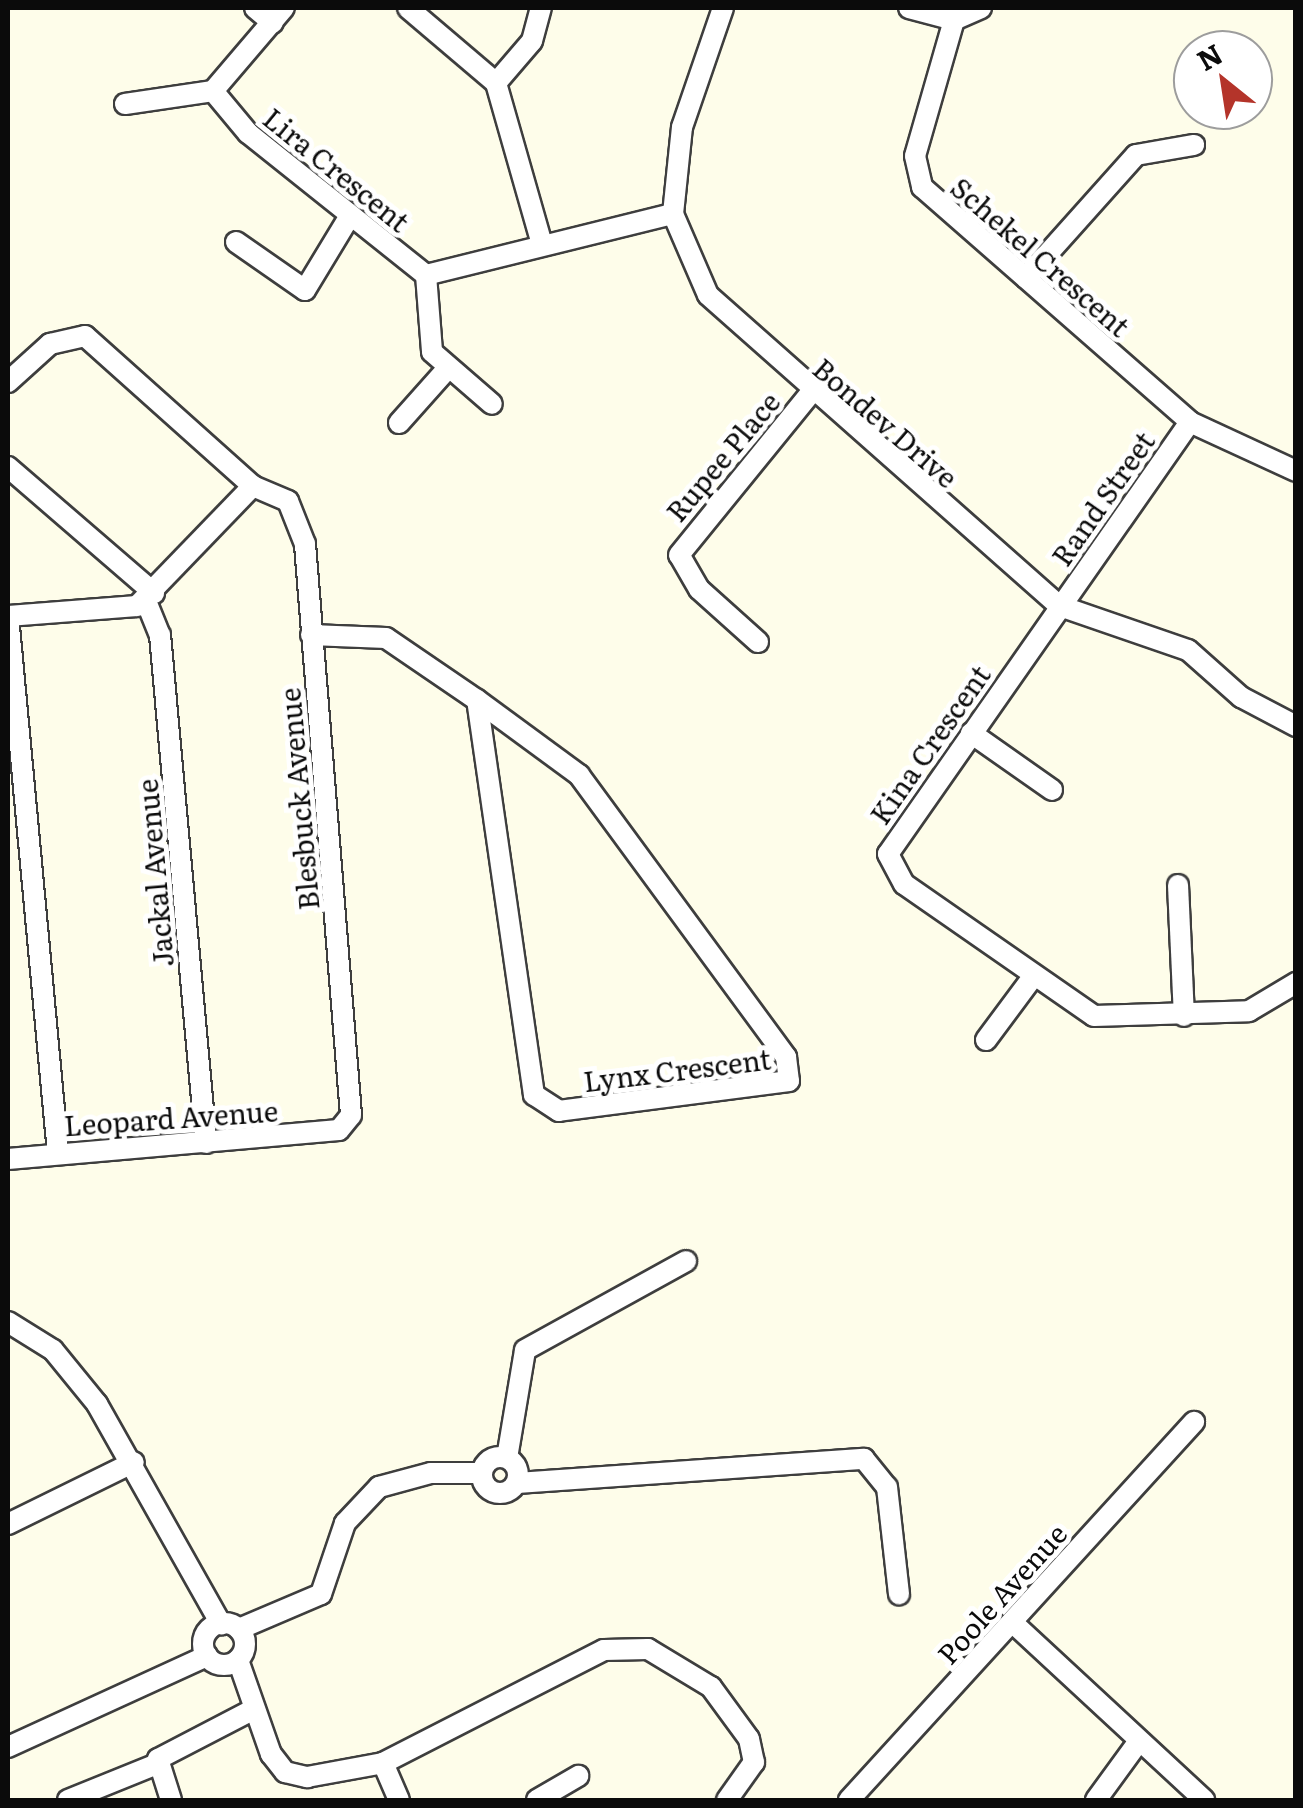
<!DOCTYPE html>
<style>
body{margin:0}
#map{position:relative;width:1303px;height:1808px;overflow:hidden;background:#fefdea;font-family:Literata,serif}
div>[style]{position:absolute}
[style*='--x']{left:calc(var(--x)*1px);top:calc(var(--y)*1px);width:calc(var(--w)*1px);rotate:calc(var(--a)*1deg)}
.roads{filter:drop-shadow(2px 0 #3e3e3e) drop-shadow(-2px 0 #3e3e3e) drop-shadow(0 2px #3e3e3e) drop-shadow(0 -2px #3e3e3e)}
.minor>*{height:20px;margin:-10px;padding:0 10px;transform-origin:10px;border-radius:10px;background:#fff}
.minor>.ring{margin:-10px;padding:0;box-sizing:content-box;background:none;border:20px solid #fff;border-radius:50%}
span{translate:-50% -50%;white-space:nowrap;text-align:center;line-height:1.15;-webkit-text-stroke:10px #fff;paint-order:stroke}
.street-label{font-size:28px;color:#0b0b0b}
.frame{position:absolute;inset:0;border:10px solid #0b0b0b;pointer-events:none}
.north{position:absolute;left:1173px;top:30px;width:100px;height:100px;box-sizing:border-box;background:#fff;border:2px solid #9d9d9d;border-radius:50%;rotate:330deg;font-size:28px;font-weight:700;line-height:40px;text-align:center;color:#0b0b0b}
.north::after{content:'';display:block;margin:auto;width:35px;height:45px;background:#b4342a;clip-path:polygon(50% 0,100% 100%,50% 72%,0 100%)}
</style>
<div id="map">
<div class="roads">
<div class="minor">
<i style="--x:255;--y:8;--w:23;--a:40"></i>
<i style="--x:408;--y:8;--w:116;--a:40.4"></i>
<i style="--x:496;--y:83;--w:167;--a:74.1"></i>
<i style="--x:723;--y:8;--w:126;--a:109"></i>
<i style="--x:682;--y:127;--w:87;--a:95.9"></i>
<i style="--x:673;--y:214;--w:88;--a:66.6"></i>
<i style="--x:708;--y:295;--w:470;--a:41.5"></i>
<i style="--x:1060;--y:606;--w:135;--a:19"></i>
<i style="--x:1188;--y:650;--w:71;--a:41.6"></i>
<i style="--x:1241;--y:697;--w:62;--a:27.8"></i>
<i style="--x:909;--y:8;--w:47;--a:14.9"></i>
<i style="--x:981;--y:8;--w:30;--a:156"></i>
<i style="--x:954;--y:20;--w:141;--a:106"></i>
<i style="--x:915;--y:156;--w:32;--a:77"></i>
<i style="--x:922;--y:187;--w:356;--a:41.2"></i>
<i style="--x:1190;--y:422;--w:117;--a:24.8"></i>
<i style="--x:496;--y:83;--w:55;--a:-49.4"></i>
<i style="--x:532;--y:41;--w:34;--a:-75"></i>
<i style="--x:213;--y:91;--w:55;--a:50.2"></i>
<i style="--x:248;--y:133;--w:228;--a:38.6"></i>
<i style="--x:213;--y:91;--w:109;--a:-49.5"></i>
<i style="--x:125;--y:104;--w:89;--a:-8.4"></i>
<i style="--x:236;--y:242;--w:84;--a:34.8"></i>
<i style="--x:305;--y:290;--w:83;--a:-58.8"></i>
<i style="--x:426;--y:275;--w:254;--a:-13.9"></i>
<i style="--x:426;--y:275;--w:77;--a:85.5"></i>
<i style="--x:432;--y:352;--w:79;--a:40.9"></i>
<i style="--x:1026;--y:278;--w:165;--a:-48.2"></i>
<i style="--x:1136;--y:155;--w:59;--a:-9.8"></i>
<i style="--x:8;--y:382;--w:57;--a:-42.1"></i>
<i style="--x:50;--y:344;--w:36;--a:-13"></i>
<i style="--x:85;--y:336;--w:225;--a:41.8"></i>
<i style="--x:1190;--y:422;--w:527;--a:124.96"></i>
<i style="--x:888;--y:854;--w:34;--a:62"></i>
<i style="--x:904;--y:884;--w:231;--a:34.8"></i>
<i style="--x:1094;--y:1016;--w:155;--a:-1.8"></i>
<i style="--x:1249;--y:1011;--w:55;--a:-30.8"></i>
<i style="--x:399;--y:423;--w:74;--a:-48.3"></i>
<i style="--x:8;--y:467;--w:193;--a:40.8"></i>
<i style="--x:146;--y:601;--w:37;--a:68"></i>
<i style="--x:160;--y:635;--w:510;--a:84.83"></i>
<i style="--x:8;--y:616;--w:539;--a:84.68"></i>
<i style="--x:8;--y:616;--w:129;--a:-4.4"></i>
<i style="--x:137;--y:606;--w:167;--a:-46"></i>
<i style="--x:311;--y:635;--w:75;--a:2.3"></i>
<i style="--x:386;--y:638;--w:110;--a:34.3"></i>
<i style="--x:477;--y:700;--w:127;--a:36.3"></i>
<i style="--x:579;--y:775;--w:350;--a:53.7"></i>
<i style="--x:786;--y:1057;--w:24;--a:83"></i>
<i style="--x:789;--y:1081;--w:232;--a:172.6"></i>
<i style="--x:559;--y:1111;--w:30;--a:-147"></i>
<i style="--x:534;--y:1095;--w:399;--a:-98.2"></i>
<i style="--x:758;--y:642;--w:79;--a:-138.1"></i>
<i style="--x:699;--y:589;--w:39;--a:-120"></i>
<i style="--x:679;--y:555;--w:208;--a:-50.9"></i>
<i style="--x:971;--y:733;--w:99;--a:35.1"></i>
<i style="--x:1178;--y:885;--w:131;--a:87.4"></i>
<i style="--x:986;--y:1040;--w:77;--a:-53.4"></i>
<i style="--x:8;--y:1159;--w:332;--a:-5"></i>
<i style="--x:339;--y:1130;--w:19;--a:-51"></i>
<i style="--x:351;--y:1115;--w:573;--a:-94.61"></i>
<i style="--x:305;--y:544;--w:46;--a:-111.6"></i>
<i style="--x:288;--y:501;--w:38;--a:-157"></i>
<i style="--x:8;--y:1322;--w:53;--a:31.9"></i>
<i style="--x:53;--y:1350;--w:70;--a:50.8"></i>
<i style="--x:97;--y:1404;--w:253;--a:60.6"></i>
<i class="ring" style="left:482px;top:1457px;width:16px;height:16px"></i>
<i style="--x:507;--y:1458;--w:109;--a:-80.5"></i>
<i style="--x:525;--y:1350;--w:184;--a:-28.9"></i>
<i style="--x:517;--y:1483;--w:348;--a:-4"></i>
<i style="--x:864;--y:1459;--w:36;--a:51"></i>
<i style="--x:887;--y:1487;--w:108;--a:83.6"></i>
<i style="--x:8;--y:1524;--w:140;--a:-26.2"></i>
<i style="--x:1012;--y:1622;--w:262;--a:42.8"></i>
<i class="ring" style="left:203px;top:1623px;width:22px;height:22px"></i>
<i style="--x:239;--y:1629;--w:89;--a:-23.1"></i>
<i style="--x:321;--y:1594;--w:75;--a:-71.3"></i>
<i style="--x:345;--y:1523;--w:50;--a:-46.6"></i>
<i style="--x:379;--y:1487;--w:54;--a:-15.1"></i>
<i style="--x:431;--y:1473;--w:51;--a:0"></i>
<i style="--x:238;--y:1660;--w:100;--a:70.7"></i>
<i style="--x:271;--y:1754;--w:23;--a:52"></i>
<i style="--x:285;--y:1772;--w:23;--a:13"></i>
<i style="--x:307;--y:1777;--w:77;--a:-10.4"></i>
<i style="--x:383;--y:1763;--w:248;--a:-27.1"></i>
<i style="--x:604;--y:1650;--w:44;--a:-1.3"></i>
<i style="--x:648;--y:1649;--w:74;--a:31.1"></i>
<i style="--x:711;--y:1687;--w:64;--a:53.8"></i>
<i style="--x:749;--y:1739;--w:24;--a:78"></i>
<i style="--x:754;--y:1762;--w:47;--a:125.4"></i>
<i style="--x:8;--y:1747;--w:219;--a:-24.6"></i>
<i style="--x:383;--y:1763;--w:40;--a:66.6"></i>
<i style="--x:68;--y:1800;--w:96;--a:-22"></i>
<i style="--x:171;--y:1800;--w:43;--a:-107.6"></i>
<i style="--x:158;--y:1759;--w:106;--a:-27.5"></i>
<i style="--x:537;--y:1800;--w:48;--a:-30.3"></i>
<i style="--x:849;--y:1800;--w:512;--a:-47.61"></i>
<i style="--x:1096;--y:1800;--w:73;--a:-53.9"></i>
</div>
</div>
<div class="street-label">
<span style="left:337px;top:169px;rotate:39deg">Lira Crescent</span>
<span style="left:1041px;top:256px;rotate:41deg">Schekel Crescent</span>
<span style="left:886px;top:422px;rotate:41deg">Bondev Drive</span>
<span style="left:722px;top:456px;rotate:-50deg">Rupee Place</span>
<span style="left:1102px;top:498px;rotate:-55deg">Rand Street</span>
<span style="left:929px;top:744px;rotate:-55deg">Kina Crescent</span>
<span style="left:298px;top:799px;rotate:-95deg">Blesbuck Avenue</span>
<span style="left:154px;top:873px;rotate:-95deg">Jackal Avenue</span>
<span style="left:677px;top:1069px;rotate:-7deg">Lynx Crescent</span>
<span style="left:171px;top:1117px;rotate:-4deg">Leopard Avenue</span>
<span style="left:1001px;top:1593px;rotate:-48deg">Poole Avenue</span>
</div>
<div class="frame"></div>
<div class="north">N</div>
</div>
